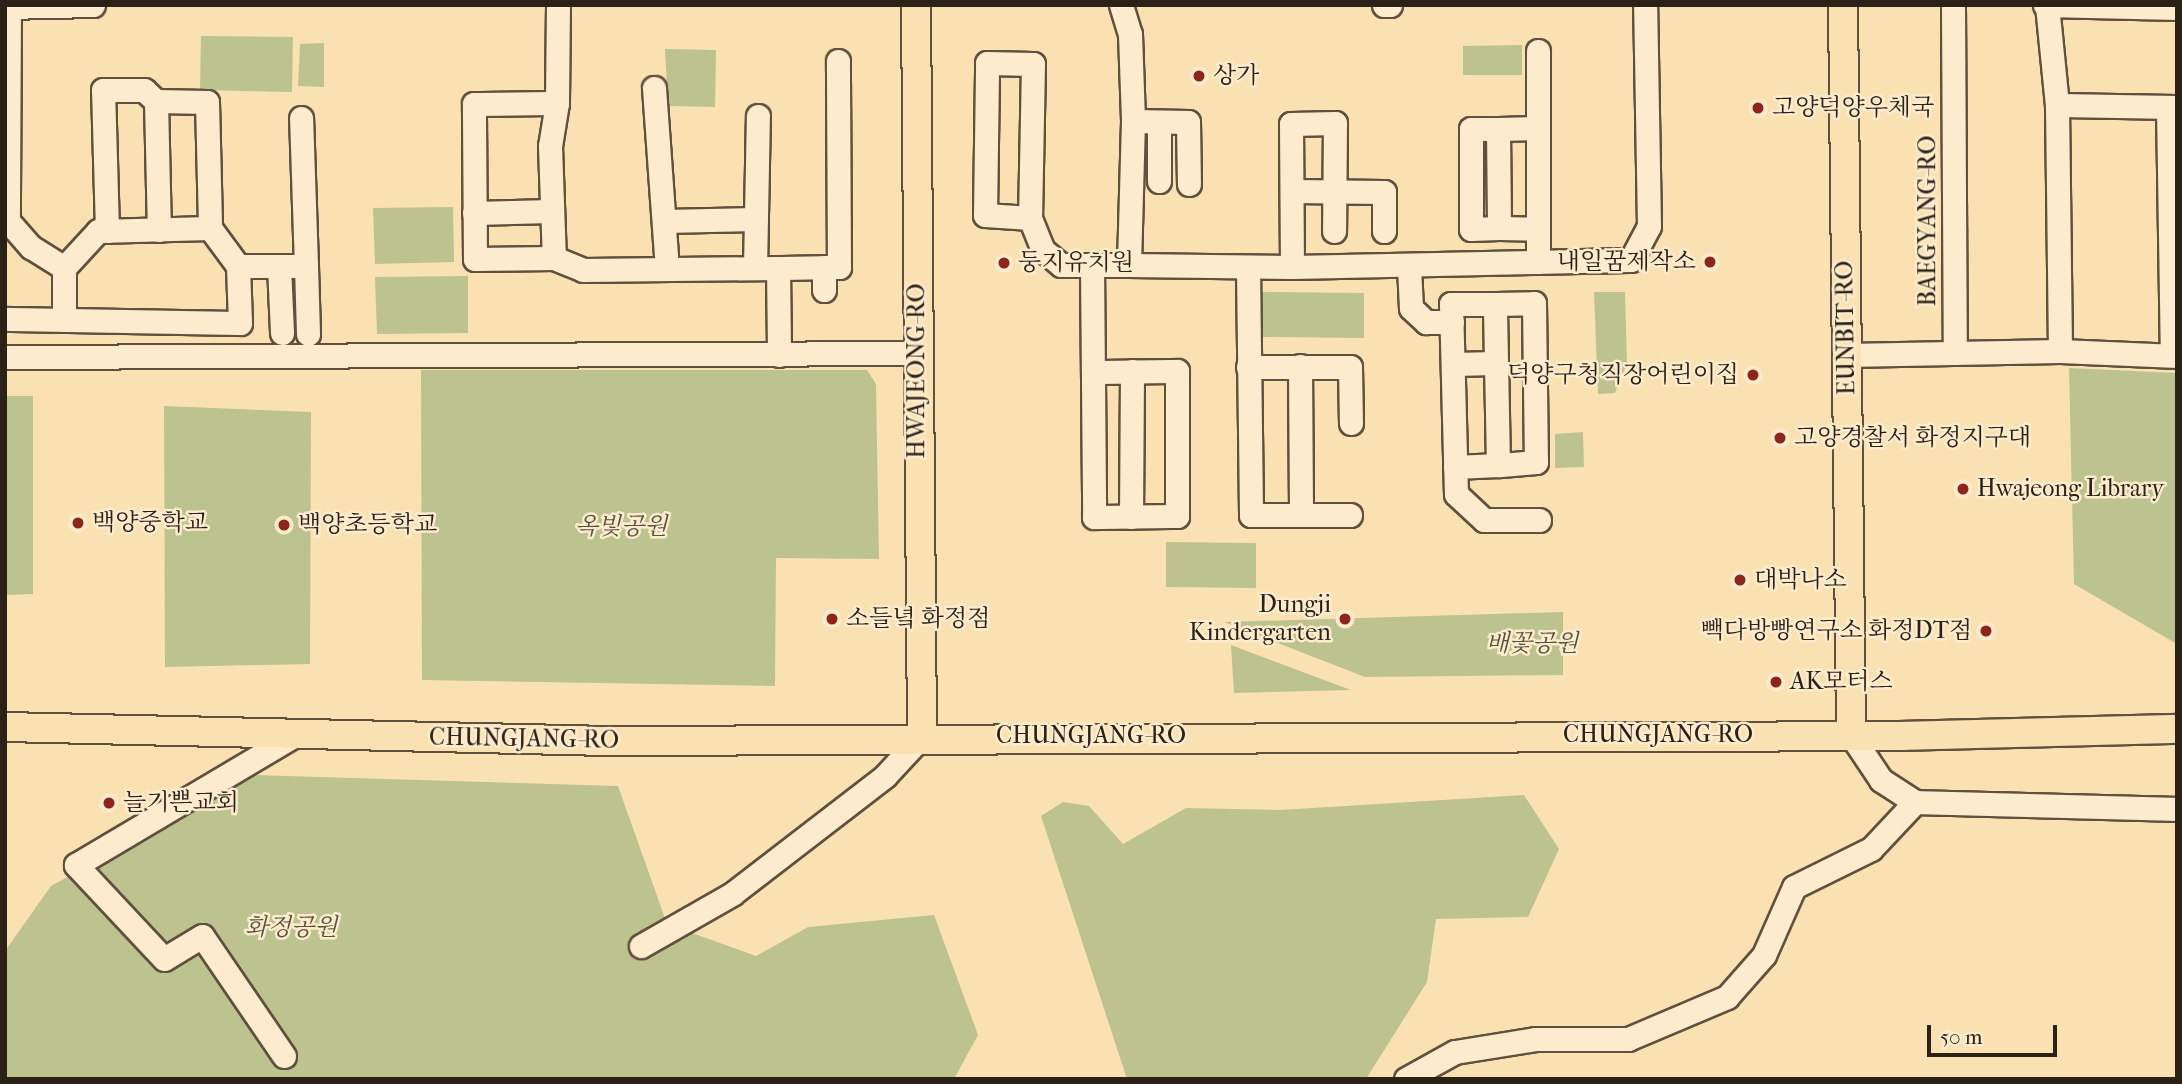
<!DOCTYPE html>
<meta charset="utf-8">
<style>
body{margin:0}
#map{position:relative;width:2182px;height:1084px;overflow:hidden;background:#fae1b2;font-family:"IM FELL French Canon","Noto Serif KR",serif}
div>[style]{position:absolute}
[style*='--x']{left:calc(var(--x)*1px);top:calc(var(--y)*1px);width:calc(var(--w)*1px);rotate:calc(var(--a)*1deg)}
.green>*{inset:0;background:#bcc38e}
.roads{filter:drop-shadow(2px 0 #5f513e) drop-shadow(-2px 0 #5f513e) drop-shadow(0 2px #5f513e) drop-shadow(0 -2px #5f513e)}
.minor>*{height:23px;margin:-11.5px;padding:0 11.5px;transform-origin:11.5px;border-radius:11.5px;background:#fceccd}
.major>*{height:28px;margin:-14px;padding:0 14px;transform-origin:14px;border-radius:14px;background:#fae1b2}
.dots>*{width:19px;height:19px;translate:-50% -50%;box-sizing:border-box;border:4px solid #fceccd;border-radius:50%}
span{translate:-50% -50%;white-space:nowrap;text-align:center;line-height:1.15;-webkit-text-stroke:5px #fceccd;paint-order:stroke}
.poi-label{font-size:24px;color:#2b2117}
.left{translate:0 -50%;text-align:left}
.right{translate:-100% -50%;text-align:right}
.street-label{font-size:24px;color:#2b2117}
.park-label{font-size:24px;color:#56523b;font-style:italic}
.frame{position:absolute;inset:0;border:7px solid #2b2117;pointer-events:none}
.scale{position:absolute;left:1927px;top:1025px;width:130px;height:32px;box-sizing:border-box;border:4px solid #2b2117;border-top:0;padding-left:9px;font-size:21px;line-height:24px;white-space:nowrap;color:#2b2117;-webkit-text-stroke:5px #fceccd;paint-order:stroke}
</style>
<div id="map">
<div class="green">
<i style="clip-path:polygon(201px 36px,293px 37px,292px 92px,200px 90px)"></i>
<i style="clip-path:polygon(324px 43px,324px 87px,298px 86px,300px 44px)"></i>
<i style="clip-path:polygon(1522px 45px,1522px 75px,1463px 75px,1463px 46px)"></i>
<i style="clip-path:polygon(665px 49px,716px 50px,715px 107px,668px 106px)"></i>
<i style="clip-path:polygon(453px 207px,454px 262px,375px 264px,373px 208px)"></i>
<i style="clip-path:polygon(468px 276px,468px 333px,377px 334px,375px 277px)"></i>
<i style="clip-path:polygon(1260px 292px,1364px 293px,1364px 338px,1260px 337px)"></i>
<i style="clip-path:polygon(1625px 292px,1627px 363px,1615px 393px,1598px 394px,1594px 292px)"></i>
<i style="clip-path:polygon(2069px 368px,2177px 373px,2177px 644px,2074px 584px)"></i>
<i style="clip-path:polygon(421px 370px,867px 370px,876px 384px,879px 559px,776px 558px,775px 686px,422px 680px)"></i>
<i style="clip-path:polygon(5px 396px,33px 396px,33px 594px,5px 595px)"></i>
<i style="clip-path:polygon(164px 406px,311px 412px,310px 664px,165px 667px)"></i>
<i style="clip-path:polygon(1583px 432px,1584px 467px,1555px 468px,1555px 434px)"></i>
<i style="clip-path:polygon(1166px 542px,1256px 543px,1256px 588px,1166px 587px)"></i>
<i style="clip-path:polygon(1563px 612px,1563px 675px,1365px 677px,1224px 622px)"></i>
<i style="clip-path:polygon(1231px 645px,1351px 690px,1234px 693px)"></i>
<i style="clip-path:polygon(254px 775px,618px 786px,667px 924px,756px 956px,808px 927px,934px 915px,978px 1035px,954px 1079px,5px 1079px,5px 951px,51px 886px)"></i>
<i style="clip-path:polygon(1524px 795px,1559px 849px,1528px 917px,1436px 919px,1427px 982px,1366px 1079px,1127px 1079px,1041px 816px,1063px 802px,1089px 806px,1123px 844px,1186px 808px,1280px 810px)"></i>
</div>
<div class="roads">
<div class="minor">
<i style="--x:558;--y:5;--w:98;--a:90.6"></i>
<i style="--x:557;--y:103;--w:44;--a:99.2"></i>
<i style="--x:550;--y:146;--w:112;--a:88"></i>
<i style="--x:554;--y:258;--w:31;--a:22"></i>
<i style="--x:583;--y:270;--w:195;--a:-0.6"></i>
<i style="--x:778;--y:268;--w:87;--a:89.3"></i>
<i style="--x:1121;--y:5;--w:30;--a:73"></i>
<i style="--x:1130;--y:34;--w:87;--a:88"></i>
<i style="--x:1133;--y:121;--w:144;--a:91.6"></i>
<i style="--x:1129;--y:265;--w:163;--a:0.7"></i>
<i style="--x:1292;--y:267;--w:339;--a:-1.2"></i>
<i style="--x:1631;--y:260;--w:38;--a:-62"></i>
<i style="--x:1649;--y:226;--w:221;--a:-91"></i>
<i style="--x:1384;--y:5;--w:6;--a:0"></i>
<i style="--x:1953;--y:5;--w:348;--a:89.7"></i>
<i style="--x:2045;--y:5;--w:132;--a:1.3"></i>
<i style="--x:2047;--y:5;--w:100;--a:84.3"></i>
<i style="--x:2057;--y:105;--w:246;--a:89.3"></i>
<i style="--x:5;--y:7;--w:88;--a:-1.3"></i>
<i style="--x:9;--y:7;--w:214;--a:90.3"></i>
<i style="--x:8;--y:221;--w:35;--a:49"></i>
<i style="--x:31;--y:247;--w:39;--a:32"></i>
<i style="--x:64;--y:268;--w:52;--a:90"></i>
<i style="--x:1538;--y:51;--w:211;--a:90"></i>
<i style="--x:654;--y:88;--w:181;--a:85.9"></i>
<i style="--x:156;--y:101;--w:129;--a:88.7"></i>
<i style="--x:2057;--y:105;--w:120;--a:1"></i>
<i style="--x:2168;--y:107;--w:248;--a:89.1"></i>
<i style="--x:1133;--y:121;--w:55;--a:1"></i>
<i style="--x:1188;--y:122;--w:62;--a:89.1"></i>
<i style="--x:1538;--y:128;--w:40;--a:178.6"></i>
<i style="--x:1498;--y:129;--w:99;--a:89.4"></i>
<i style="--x:1499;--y:228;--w:39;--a:1"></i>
<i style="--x:1498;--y:129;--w:27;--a:180"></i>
<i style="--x:1471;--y:129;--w:100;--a:90"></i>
<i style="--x:1471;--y:229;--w:28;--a:-2"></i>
<i style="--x:1159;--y:181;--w:59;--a:-90"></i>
<i style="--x:1292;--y:191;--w:92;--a:0.6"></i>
<i style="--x:1384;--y:192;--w:39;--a:90"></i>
<i style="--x:474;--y:213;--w:77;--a:-1.5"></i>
<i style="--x:1030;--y:218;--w:45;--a:-176.2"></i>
<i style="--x:985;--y:215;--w:152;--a:-89.2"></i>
<i style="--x:987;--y:63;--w:46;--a:1.2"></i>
<i style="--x:1033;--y:64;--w:154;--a:91.1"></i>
<i style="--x:1030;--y:218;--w:35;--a:68"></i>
<i style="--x:1043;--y:250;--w:23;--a:40"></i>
<i style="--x:1061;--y:265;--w:68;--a:0"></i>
<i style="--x:664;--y:221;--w:92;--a:-1.2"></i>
<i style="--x:107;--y:231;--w:141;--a:-91.6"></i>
<i style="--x:103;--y:90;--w:41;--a:0"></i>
<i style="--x:144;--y:90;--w:16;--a:43"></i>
<i style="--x:156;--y:101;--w:51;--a:1.1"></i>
<i style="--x:207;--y:102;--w:126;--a:88.6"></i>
<i style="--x:554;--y:258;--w:79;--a:179.3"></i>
<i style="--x:475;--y:259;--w:155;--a:-90.4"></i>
<i style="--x:474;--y:104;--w:83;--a:-0.7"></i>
<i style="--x:1092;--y:265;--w:252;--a:89.5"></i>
<i style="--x:1094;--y:517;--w:83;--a:-0.7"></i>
<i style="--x:1177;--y:516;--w:145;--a:-90"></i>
<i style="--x:1177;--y:371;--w:84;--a:179.3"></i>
<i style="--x:238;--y:266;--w:68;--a:0"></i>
<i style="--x:306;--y:266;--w:148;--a:-91.9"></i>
<i style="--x:279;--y:266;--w:67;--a:87.4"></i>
<i style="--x:306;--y:266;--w:68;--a:88.3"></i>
<i style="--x:1409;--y:266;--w:42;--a:87.3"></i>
<i style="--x:1411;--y:308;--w:21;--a:43"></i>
<i style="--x:1426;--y:322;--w:26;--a:0"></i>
<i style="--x:824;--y:267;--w:23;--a:90"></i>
<i style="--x:1248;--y:267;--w:248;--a:89.3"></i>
<i style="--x:1251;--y:515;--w:99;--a:0"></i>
<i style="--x:1292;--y:267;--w:143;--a:-90.4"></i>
<i style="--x:1291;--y:124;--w:44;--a:-1.3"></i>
<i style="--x:1335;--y:123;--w:108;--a:90.5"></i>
<i style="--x:755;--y:268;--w:152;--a:-88.9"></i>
<i style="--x:778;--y:268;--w:61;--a:-0.9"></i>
<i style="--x:839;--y:267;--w:206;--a:-90.3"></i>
<i style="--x:1534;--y:303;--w:159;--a:89.3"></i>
<i style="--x:1536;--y:462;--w:38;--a:175"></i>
<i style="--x:1498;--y:465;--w:161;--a:-91.1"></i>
<i style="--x:1495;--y:304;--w:39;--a:-1"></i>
<i style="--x:1495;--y:304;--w:44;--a:180"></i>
<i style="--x:1451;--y:304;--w:190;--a:88.5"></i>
<i style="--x:1456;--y:494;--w:38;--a:43"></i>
<i style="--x:1484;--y:520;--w:55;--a:0"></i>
<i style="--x:5;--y:319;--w:235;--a:1"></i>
<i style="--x:240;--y:323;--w:57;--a:-92"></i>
<i style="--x:238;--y:266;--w:47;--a:-126.4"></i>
<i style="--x:210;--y:228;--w:112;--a:178.5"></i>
<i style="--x:98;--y:231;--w:50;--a:132.6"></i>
<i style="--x:1846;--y:355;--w:214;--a:-1.1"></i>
<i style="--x:2060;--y:351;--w:117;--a:2.4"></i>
<i style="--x:5;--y:357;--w:912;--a:-0.25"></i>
<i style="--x:1453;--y:364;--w:43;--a:-1.3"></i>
<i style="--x:1300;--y:366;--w:149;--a:89.6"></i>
<i style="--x:1248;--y:367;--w:102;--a:0"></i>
<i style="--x:1350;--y:367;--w:56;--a:89"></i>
<i style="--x:1455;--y:467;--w:43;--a:-2.7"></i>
<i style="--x:1131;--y:517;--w:146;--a:-89.6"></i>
<i style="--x:1851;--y:735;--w:54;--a:56.3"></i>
<i style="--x:1881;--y:780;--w:40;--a:32.9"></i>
<i style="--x:1915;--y:802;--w:262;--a:1.5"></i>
<i style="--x:641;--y:946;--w:105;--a:-29.7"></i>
<i style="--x:732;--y:894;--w:193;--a:-37.6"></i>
<i style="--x:885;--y:776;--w:54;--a:-47.2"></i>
<i style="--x:284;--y:1056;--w:145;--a:-124.3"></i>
<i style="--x:202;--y:936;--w:44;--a:148.8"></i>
<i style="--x:164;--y:959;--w:129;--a:-133.1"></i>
<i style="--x:76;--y:865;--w:255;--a:-30.7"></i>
<i style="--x:1406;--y:1079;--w:56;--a:-28.9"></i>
<i style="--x:1455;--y:1052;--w:81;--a:-9.2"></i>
<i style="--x:1535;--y:1039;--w:93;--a:0"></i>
<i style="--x:1628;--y:1039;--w:108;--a:-23"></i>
<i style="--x:1727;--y:997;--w:56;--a:-48.6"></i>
<i style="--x:1764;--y:955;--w:74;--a:-66.2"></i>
<i style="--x:1794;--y:887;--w:86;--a:-26.3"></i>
<i style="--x:1871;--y:849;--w:64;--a:-46.9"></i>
</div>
<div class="major">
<i style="--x:916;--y:5;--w:731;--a:89.53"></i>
<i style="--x:1843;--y:5;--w:730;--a:89.37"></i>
<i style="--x:5;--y:727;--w:603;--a:1.33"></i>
<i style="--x:608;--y:741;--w:1295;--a:-0.22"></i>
<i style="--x:1903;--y:736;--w:274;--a:-1.5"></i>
</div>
</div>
<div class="dots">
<i style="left:1199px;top:76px;background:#8f2418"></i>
<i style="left:1758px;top:108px;background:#8f2418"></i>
<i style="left:1710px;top:262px;background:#8f2418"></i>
<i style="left:1004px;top:263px;background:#8f2418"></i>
<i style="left:1753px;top:375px;background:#8f2418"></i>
<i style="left:1780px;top:438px;background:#8f2418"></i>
<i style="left:1963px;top:489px;background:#8f2418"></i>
<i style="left:78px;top:523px;background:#8f2418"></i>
<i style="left:284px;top:525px;background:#8f2418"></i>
<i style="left:1740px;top:580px;background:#8f2418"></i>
<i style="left:832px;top:619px;background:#8f2418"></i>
<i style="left:1345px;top:619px;background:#8f2418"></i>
<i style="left:1986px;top:631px;background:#8f2418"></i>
<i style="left:1776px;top:682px;background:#8f2418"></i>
<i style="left:109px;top:803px;background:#8f2418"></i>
</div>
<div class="poi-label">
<span class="left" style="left:1213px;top:76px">상가</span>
<span class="left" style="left:1772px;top:108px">고양덕양우체국</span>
<span class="right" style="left:1696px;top:262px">내일꿈제작소</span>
<span class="left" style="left:1018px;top:263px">둥지유치원</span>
<span class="right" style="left:1739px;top:375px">덕양구청직장어린이집</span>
<span class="left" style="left:1794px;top:438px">고양경찰서 화정지구대</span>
<span class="left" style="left:1977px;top:489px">Hwajeong Library</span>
<span class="left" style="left:92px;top:523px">백양중학교</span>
<span class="left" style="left:298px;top:525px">백양초등학교</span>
<span class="left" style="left:1754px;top:580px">대박나소</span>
<span class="right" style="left:1331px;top:619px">Dungji<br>Kindergarten</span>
<span class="left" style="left:846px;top:619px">소들녘 화정점</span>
<span class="right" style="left:1972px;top:631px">빽다방빵연구소 화정DT점</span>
<span class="left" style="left:1790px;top:682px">AK모터스</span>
<span class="left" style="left:123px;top:803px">늘기쁜교회</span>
</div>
<div class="street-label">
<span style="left:1928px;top:221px;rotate:-90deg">BAEGYANG-RO</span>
<span style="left:1846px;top:328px;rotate:-91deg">EUNBIT-RO</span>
<span style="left:917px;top:371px;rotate:-90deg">HWAJEONG-RO</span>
<span style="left:1658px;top:735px">CHUNGJANG-RO</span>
<span style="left:1091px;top:736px">CHUNGJANG-RO</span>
<span style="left:524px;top:739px;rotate:1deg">CHUNGJANG-RO</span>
</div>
<div class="park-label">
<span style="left:621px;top:527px">옥빛공원</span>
<span style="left:1532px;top:644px">배꽃공원</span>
<span style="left:291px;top:928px">화정공원</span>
</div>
<div class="frame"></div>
<div class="scale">50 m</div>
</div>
